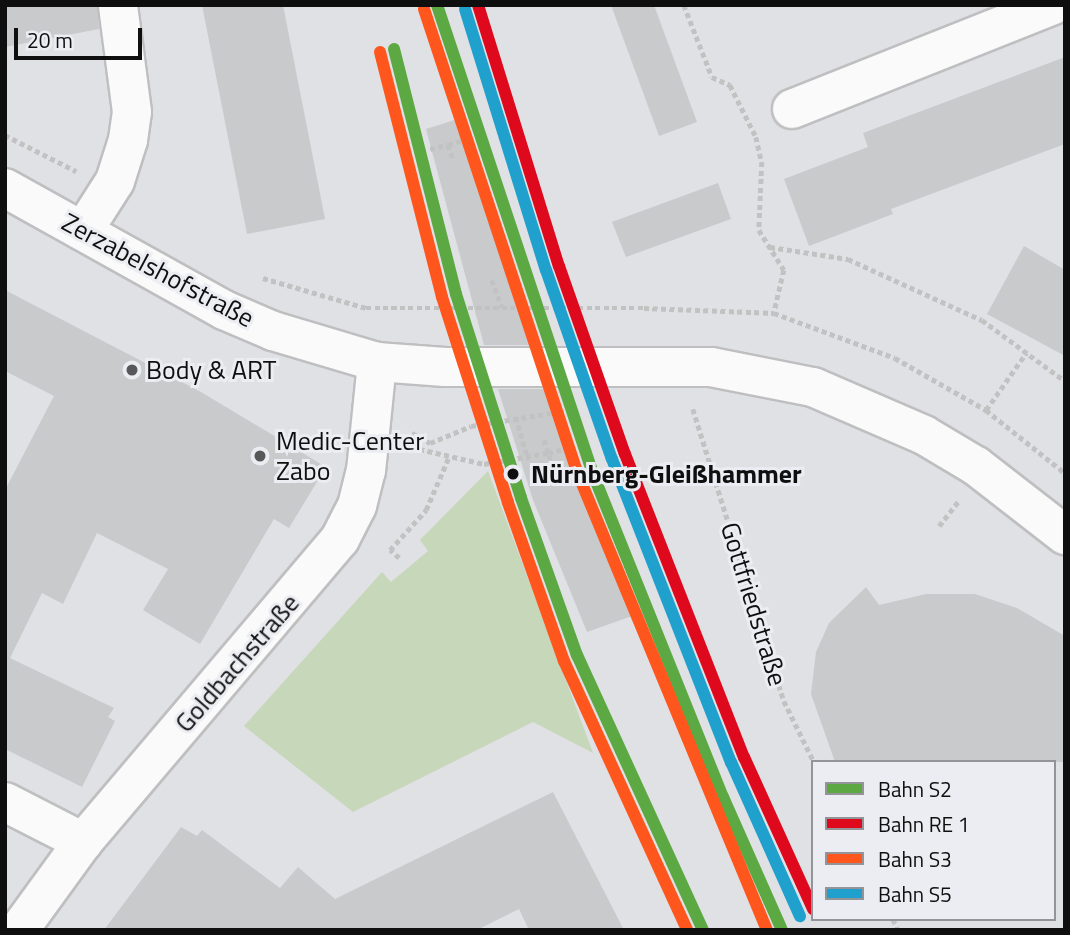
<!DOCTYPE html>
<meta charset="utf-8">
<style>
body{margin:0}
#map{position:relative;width:1070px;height:935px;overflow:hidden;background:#e0e1e4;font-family:"Titillium Web",sans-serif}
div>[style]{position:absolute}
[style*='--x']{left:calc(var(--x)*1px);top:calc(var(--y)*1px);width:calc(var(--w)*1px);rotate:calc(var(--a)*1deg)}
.green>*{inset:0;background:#c7d7ba}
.building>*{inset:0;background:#c9cacc}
.path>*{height:4.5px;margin-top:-2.25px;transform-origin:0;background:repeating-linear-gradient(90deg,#c2c2c3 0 5px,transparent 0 8.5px)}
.roads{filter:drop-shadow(2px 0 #bfbfc1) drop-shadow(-2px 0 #bfbfc1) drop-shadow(0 2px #bfbfc1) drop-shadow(0 -2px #bfbfc1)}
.street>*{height:38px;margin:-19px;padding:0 19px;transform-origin:19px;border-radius:19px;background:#fafafb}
.secondary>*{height:38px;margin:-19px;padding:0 19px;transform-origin:19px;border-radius:19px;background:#fafafb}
.rail-1>*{height:12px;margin:-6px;padding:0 6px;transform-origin:6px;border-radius:6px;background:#5ca843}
.rail-2>*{height:12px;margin:-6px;padding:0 6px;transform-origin:6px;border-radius:6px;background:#df091d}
.rail-3>*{height:12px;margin:-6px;padding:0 6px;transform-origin:6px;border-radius:6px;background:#ff561d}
.rail-4>*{height:12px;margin:-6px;padding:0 6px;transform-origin:6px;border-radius:6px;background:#1fa0cd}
.dots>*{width:19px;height:19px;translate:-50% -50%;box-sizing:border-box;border:4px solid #ecedf2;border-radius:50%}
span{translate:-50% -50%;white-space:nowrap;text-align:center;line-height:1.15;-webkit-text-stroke:6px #ecedf2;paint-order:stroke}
.street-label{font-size:26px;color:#0f0f10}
.poi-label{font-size:26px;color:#0f0f10}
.left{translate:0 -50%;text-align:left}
.stop-label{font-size:26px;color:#0f0f10;font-weight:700}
.frame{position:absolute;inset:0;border:7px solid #0f0f10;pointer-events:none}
.legend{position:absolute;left:811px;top:760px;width:245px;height:161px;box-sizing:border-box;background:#ecedf2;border:2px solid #949498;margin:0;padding:9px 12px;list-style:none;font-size:21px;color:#0f0f10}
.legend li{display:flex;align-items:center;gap:14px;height:35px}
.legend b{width:35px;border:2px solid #949498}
.scale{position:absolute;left:14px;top:28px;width:128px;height:32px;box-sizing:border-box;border:4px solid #0f0f10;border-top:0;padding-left:9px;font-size:21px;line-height:24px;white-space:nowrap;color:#0f0f10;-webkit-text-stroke:5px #ecedf2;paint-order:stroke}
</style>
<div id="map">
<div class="green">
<i style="clip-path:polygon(488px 471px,593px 753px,533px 722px,353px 812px,244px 726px,382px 572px,391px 582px,428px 551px,420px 540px)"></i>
</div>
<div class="building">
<i style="clip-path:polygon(5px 5px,97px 5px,99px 29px,5px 47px)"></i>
<i style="clip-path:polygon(202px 5px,283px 5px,325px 219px,247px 234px)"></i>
<i style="clip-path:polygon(611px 5px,654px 5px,697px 122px,659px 136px)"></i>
<i style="clip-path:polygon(1065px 57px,1065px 144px,891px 209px,893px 214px,809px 246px,784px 179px,868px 147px,863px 133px)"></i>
<i style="clip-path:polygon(461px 118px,537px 345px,484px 345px,426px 129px)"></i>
<i style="clip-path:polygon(718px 183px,731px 219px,626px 257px,612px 222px)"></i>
<i style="clip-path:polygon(1024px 246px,1065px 270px,1065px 356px,987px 314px)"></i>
<i style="clip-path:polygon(5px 290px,201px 392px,326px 467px,289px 528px,274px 519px,200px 644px,143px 610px,168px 569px,97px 533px,63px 604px,42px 593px,10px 658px,114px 708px,108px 717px,115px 721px,82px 787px,5px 749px,5px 490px,54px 396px,5px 371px)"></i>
<i style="clip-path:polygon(498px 389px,552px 389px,635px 615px,587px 632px,533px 500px)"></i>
<i style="clip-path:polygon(866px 587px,879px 605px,926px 594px,975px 594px,1017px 608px,1065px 636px,1065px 762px,835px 762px,811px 694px,816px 652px,829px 623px)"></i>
<i style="clip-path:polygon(553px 792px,624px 930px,529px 930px,519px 909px,477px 930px,104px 930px,181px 827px,197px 836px,202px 830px,280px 888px,298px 867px,335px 899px)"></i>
</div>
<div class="path">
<i style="--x:684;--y:5;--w:77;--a:68.7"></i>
<i style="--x:712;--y:77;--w:20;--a:24"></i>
<i style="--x:730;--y:85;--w:58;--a:63.4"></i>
<i style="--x:756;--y:137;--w:26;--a:77"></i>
<i style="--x:762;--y:162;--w:68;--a:92.5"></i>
<i style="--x:759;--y:230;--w:47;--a:58"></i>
<i style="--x:784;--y:270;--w:44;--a:103.1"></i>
<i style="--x:5;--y:135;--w:80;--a:26.9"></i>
<i style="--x:448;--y:145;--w:22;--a:-18"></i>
<i style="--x:430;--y:149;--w:18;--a:-13"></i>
<i style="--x:448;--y:145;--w:15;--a:70"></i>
<i style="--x:770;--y:247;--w:79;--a:8.7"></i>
<i style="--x:848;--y:259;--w:147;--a:24.5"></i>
<i style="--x:982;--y:320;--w:103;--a:36.3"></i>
<i style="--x:263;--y:278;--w:107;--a:16.2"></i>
<i style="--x:366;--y:308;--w:278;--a:0"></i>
<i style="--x:644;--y:308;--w:130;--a:2.2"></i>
<i style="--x:774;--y:313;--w:129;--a:20.4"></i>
<i style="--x:895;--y:358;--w:105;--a:29.7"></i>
<i style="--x:986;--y:410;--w:101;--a:38.6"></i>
<i style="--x:492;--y:280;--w:29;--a:70"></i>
<i style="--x:693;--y:409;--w:306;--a:72.7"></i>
<i style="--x:784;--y:701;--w:68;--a:63.8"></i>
<i style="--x:986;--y:410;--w:70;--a:-54.9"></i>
<i style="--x:516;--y:417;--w:44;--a:74.1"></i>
<i style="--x:412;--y:433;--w:21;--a:29"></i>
<i style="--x:430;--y:443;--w:44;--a:-22.5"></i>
<i style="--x:471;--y:426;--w:94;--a:-9.2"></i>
<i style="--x:411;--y:447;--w:75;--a:13.1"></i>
<i style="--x:484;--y:464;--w:65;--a:-9.8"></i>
<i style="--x:548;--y:453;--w:16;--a:-108"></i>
<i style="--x:553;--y:468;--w:16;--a:-108"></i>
<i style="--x:548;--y:453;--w:20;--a:-15"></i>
<i style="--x:567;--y:448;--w:38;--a:-107"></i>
<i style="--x:939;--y:526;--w:31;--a:-52"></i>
<i style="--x:399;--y:558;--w:12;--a:-138"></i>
<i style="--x:390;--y:550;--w:54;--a:-48"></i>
<i style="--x:426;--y:510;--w:56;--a:-66.7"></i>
<i style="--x:893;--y:919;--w:12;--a:66"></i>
</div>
<div class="roads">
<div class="street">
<i style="--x:792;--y:109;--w:281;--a:-21.7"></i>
<i style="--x:83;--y:231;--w:59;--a:-57.4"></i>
<i style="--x:115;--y:181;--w:43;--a:-72.4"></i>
<i style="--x:128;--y:140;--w:28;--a:-82"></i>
<i style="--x:132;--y:112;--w:108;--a:-97.5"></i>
<i style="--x:5;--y:802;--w:88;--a:27.1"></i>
<i style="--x:19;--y:930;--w:109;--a:-54"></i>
<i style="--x:83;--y:842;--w:397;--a:-49.7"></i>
<i style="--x:340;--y:539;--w:37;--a:-63"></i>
<i style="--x:357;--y:506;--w:36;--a:-76"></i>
<i style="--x:366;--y:471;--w:110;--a:-84.2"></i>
</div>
<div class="secondary">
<i style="--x:5;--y:188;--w:251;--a:29.1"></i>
<i style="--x:224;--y:310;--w:53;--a:23.2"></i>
<i style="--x:273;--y:331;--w:109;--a:16.6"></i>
<i style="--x:377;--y:362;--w:68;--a:4.2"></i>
<i style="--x:445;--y:367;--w:266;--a:0"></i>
<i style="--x:711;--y:367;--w:104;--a:11.1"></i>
<i style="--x:813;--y:387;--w:121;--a:23.4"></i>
<i style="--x:924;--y:435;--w:61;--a:30.8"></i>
<i style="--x:976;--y:466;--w:113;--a:37.8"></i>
</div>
</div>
<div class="rail-1">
<i style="--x:437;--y:5;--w:489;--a:71.6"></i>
<i style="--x:591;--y:469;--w:354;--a:68.1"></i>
<i style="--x:723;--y:797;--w:145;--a:66.1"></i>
<i style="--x:394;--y:49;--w:253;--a:75.8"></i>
<i style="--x:456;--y:294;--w:214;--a:72.3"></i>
<i style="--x:521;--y:498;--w:167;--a:70.4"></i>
<i style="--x:577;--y:655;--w:302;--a:65.4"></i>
</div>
<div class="rail-2">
<i style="--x:478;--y:5;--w:273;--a:72.8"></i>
<i style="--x:559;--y:266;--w:199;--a:70.7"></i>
<i style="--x:625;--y:454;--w:326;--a:68.6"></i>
<i style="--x:744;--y:757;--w:167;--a:65.6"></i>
</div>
<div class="rail-3">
<i style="--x:424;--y:9;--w:490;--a:71.7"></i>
<i style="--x:578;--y:474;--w:494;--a:67.5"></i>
<i style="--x:380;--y:52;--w:253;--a:75.8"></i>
<i style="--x:442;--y:297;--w:216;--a:72.2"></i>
<i style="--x:508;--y:503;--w:168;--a:70.5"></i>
<i style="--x:564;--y:661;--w:296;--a:65.4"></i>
</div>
<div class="rail-4">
<i style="--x:465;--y:9;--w:273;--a:72.8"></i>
<i style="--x:546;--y:270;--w:200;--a:70.8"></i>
<i style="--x:612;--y:459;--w:326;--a:68.6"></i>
<i style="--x:731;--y:762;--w:169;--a:65.9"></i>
</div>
<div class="dots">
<i style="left:132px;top:370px;background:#58585a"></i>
<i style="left:260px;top:456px;background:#58585a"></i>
<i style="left:513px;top:474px;background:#0f0f10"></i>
</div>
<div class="street-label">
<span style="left:158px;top:270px;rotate:28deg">Zerzabelshofstraße</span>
<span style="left:754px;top:604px;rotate:73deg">Gottfriedstraße</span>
<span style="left:237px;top:663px;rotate:-49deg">Goldbachstraße</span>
</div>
<div class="poi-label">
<span class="left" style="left:146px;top:370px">Body &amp; ART</span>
<span class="left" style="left:276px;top:456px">Medic-Center<br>Zabo</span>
</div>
<div class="stop-label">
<span class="left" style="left:531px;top:474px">Nürnberg-Gleißhammer</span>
</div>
<div class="frame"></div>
<ul class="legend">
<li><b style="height:9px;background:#5ca843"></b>Bahn S2</li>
<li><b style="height:9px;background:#df091d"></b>Bahn RE 1</li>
<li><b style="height:9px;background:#ff561d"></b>Bahn S3</li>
<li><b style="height:9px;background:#1fa0cd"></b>Bahn S5</li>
</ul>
<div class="scale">20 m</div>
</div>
